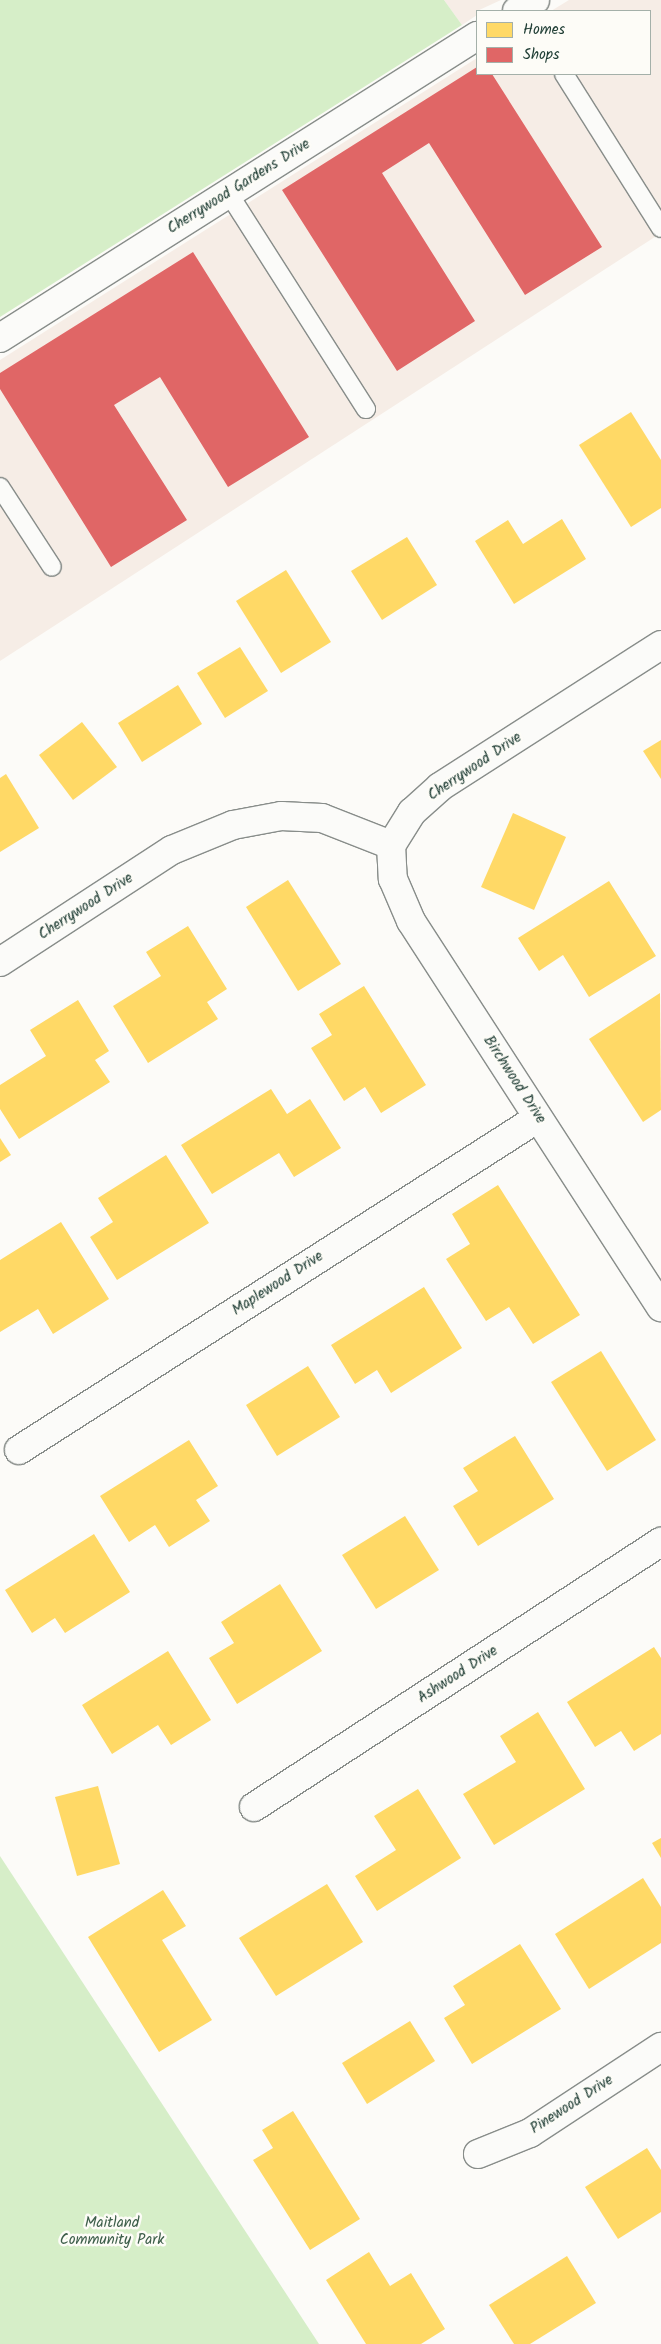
<!DOCTYPE html>
<style>
body{margin:0}
#map{position:relative;width:661px;height:2344px;overflow:hidden;background:#fcfbf8;font-family:Kalam,sans-serif}
div>[style]{position:absolute}
[style*='--x']{left:calc(var(--x)*1px);top:calc(var(--y)*1px);width:calc(var(--w)*1px);rotate:calc(var(--a)*1deg)}
.built>*{inset:0;background:#f6ede6}
.green>*{inset:0;background:#d6eec8}
.homes>*{inset:0;background:#ffd966}
.shops>*{inset:0;background:#e06666}
.roads{filter:drop-shadow(1px 0 #888d8a) drop-shadow(-1px 0 #888d8a) drop-shadow(0 1px #888d8a) drop-shadow(0 -1px #888d8a)}
.lane>*{height:18px;margin:-9px;padding:0 9px;transform-origin:9px;border-radius:9px;background:#fbfbf9}
.street>*{height:28px;margin:-14px;padding:0 14px;transform-origin:14px;border-radius:14px;background:#fbfbf9}
.secondary>*{height:28px;margin:-14px;padding:0 14px;transform-origin:14px;border-radius:14px;background:#fbfbf9}
span{translate:-50% -50%;white-space:nowrap;text-align:center;line-height:1.15;-webkit-text-stroke:5px #fdfcf7;paint-order:stroke}
.street-label{font-size:15px;color:#1f3d34}
.park-label{font-size:15px;color:#3d5e4a}
.legend{position:absolute;left:476px;top:10px;width:175px;height:65px;box-sizing:border-box;background:#fdfcf7;border:1px solid #a4b0a9;margin:0;padding:6px 9px;list-style:none;font-size:15px;color:#1f3d34}
.legend li{display:flex;align-items:center;gap:10px;height:25px}
.legend b{width:25px;border:1px solid #a4b0a9}
</style>
<div id="map">
<div class="built">
<i style="clip-path:polygon(444px 0,501px 0,477px 11px,477px 15px,462px 25px)"></i>
<i style="clip-path:polygon(569px 0,661px 0,661px 233px,0 661px,0 360px,477px 58px,477px 74px,650px 74px,650px 11px,551px 11px)"></i>
</div>
<div class="green">
<i style="clip-path:polygon(0 0,444px 0,462px 25px,0 317px)"></i>
<i style="clip-path:polygon(0 1856px,319px 2344px,0 2344px)"></i>
</div>
<div class="homes">
<i style="clip-path:polygon(631px 412px,661px 460px,661px 508px,631px 527px,579px 445px)"></i>
<i style="clip-path:polygon(562px 519px,586px 559px,514px 604px,475px 541px,508px 520px,523px 544px)"></i>
<i style="clip-path:polygon(407px 537px,437px 585px,382px 620px,351px 571px)"></i>
<i style="clip-path:polygon(286px 570px,331px 642px,281px 673px,236px 601px)"></i>
<i style="clip-path:polygon(240px 647px,268px 691px,225px 718px,197px 673px)"></i>
<i style="clip-path:polygon(178px 685px,202px 724px,142px 762px,118px 723px)"></i>
<i style="clip-path:polygon(82px 722px,117px 767px,73px 800px,39px 755px)"></i>
<i style="clip-path:polygon(661px 740px,661px 779px,643px 751px)"></i>
<i style="clip-path:polygon(6px 774px,39px 828px,0 852px,0 778px)"></i>
<i style="clip-path:polygon(513px 813px,566px 837px,534px 910px,481px 887px)"></i>
<i style="clip-path:polygon(288px 880px,341px 964px,298px 991px,246px 907px)"></i>
<i style="clip-path:polygon(609px 881px,656px 956px,589px 997px,563px 955px,539px 971px,518px 938px)"></i>
<i style="clip-path:polygon(188px 926px,227px 989px,207px 1002px,218px 1019px,148px 1063px,113px 1006px,161px 976px,146px 952px)"></i>
<i style="clip-path:polygon(364px 986px,426px 1085px,381px 1113px,365px 1087px,344px 1101px,311px 1048px,332px 1035px,319px 1014px)"></i>
<i style="clip-path:polygon(660px 993px,661px 1110px,643px 1122px,589px 1039px)"></i>
<i style="clip-path:polygon(78px 1000px,109px 1051px,95px 1060px,110px 1082px,19px 1139px,0 1109px,0 1085px,46px 1056px,30px 1030px)"></i>
<i style="clip-path:polygon(271px 1089px,287px 1114px,310px 1099px,341px 1148px,294px 1177px,279px 1153px,212px 1194px,181px 1145px)"></i>
<i style="clip-path:polygon(0 1138px,11px 1155px,0 1162px)"></i>
<i style="clip-path:polygon(166px 1155px,209px 1223px,117px 1280px,90px 1237px,113px 1222px,98px 1198px)"></i>
<i style="clip-path:polygon(498px 1185px,580px 1315px,533px 1344px,509px 1307px,486px 1321px,446px 1259px,470px 1244px,452px 1214px)"></i>
<i style="clip-path:polygon(61px 1222px,109px 1299px,53px 1334px,38px 1309px,0 1332px,0 1260px)"></i>
<i style="clip-path:polygon(424px 1287px,462px 1348px,391px 1393px,377px 1370px,355px 1384px,331px 1345px)"></i>
<i style="clip-path:polygon(601px 1351px,656px 1440px,607px 1471px,551px 1382px)"></i>
<i style="clip-path:polygon(308px 1366px,340px 1417px,277px 1456px,246px 1405px)"></i>
<i style="clip-path:polygon(515px 1436px,554px 1499px,478px 1546px,453px 1506px,478px 1491px,463px 1468px)"></i>
<i style="clip-path:polygon(189px 1440px,218px 1486px,196px 1500px,210px 1521px,169px 1547px,155px 1525px,129px 1542px,100px 1496px)"></i>
<i style="clip-path:polygon(405px 1516px,439px 1570px,376px 1609px,342px 1555px)"></i>
<i style="clip-path:polygon(94px 1534px,130px 1592px,65px 1633px,55px 1618px,32px 1633px,5px 1590px)"></i>
<i style="clip-path:polygon(280px 1584px,322px 1651px,237px 1704px,209px 1658px,234px 1643px,221px 1622px)"></i>
<i style="clip-path:polygon(654px 1647px,661px 1658px,661px 1734px,634px 1751px,621px 1731px,595px 1747px,567px 1702px)"></i>
<i style="clip-path:polygon(168px 1651px,211px 1720px,171px 1745px,158px 1725px,112px 1754px,82px 1705px)"></i>
<i style="clip-path:polygon(538px 1712px,585px 1789px,494px 1845px,463px 1794px,516px 1762px,500px 1736px)"></i>
<i style="clip-path:polygon(98px 1786px,120px 1864px,77px 1876px,55px 1797px)"></i>
<i style="clip-path:polygon(418px 1789px,461px 1858px,377px 1911px,355px 1876px,396px 1850px,374px 1816px)"></i>
<i style="clip-path:polygon(661px 1838px,661px 1858px,652px 1843px)"></i>
<i style="clip-path:polygon(643px 1878px,661px 1907px,661px 1943px,589px 1989px,555px 1934px)"></i>
<i style="clip-path:polygon(327px 1884px,363px 1942px,276px 1996px,239px 1938px)"></i>
<i style="clip-path:polygon(163px 1890px,186px 1926px,162px 1940px,212px 2020px,159px 2052px,88px 1937px)"></i>
<i style="clip-path:polygon(520px 1944px,561px 2009px,472px 2064px,444px 2018px,465px 2005px,453px 1986px)"></i>
<i style="clip-path:polygon(410px 2021px,435px 2061px,367px 2104px,342px 2063px)"></i>
<i style="clip-path:polygon(293px 2111px,360px 2219px,310px 2250px,253px 2160px,273px 2148px,262px 2130px)"></i>
<i style="clip-path:polygon(647px 2148px,661px 2170px,661px 2212px,618px 2239px,585px 2187px)"></i>
<i style="clip-path:polygon(369px 2252px,390px 2286px,411px 2273px,445px 2329px,421px 2344px,366px 2344px,326px 2280px)"></i>
<i style="clip-path:polygon(567px 2256px,596px 2303px,530px 2344px,514px 2344px,489px 2305px)"></i>
</div>
<div class="shops">
<i style="clip-path:polygon(477px 67px,477px 74px,492px 74px,602px 247px,525px 295px,429px 143px,382px 173px,475px 321px,397px 371px,282px 190px)"></i>
<i style="clip-path:polygon(193px 252px,309px 437px,228px 487px,160px 377px,114px 405px,187px 520px,111px 567px,0 389px,0 373px)"></i>
</div>
<div class="roads">
<div class="lane">
<i style="--x:564;--y:74;--w:182;--a:57.8"></i>
<i style="--x:229;--y:194;--w:255;--a:57.5"></i>
<i style="--x:0;--y:487;--w:95;--a:57"></i>
</div>
<div class="street">
<i style="--x:517;--y:11;--w:21;--a:-31"></i>
<i style="--x:0;--y:338;--w:565;--a:-32.34"></i>
<i style="--x:0;--y:962;--w:205;--a:-33.1"></i>
<i style="--x:172;--y:850;--w:66;--a:-22.3"></i>
<i style="--x:233;--y:825;--w:49;--a:-10.6"></i>
<i style="--x:281;--y:816;--w:41;--a:2.8"></i>
<i style="--x:322;--y:818;--w:74;--a:21.4"></i>
<i style="--x:19;--y:1450;--w:616;--a:-32.61"></i>
<i style="--x:254;--y:1807;--w:486;--a:-33.1"></i>
<i style="--x:478;--y:2154;--w:56;--a:-22"></i>
<i style="--x:530;--y:2133;--w:157;--a:-33.3"></i>
</div>
<div class="secondary">
<i style="--x:661;--y:645;--w:263;--a:147.3"></i>
<i style="--x:440;--y:787;--w:38;--a:138"></i>
<i style="--x:412;--y:812;--w:39;--a:122"></i>
<i style="--x:391;--y:845;--w:34;--a:87"></i>
<i style="--x:393;--y:879;--w:46;--a:66.8"></i>
<i style="--x:411;--y:921;--w:460;--a:57.1"></i>
</div>
</div>
<div class="street-label">
<span style="left:239px;top:187px;rotate:-32deg">Cherrywood Gardens Drive</span>
<span style="left:475px;top:767px;rotate:-34deg">Cherrywood Drive</span>
<span style="left:86px;top:907px;rotate:-33deg">Cherrywood Drive</span>
<span style="left:514px;top:1080px;rotate:57deg">Birchwood Drive</span>
<span style="left:278px;top:1284px;rotate:-33deg">Maplewood Drive</span>
<span style="left:458px;top:1675px;rotate:-33deg">Ashwood Drive</span>
<span style="left:572px;top:2105px;rotate:-33deg">Pinewood Drive</span>
</div>
<div class="park-label">
<span style="left:112px;top:2232px">Maitland<br>Community Park</span>
</div>
<ul class="legend">
<li><b style="height:14px;background:#ffd966"></b>Homes</li>
<li><b style="height:14px;background:#e06666"></b>Shops</li>
</ul>
</div>
